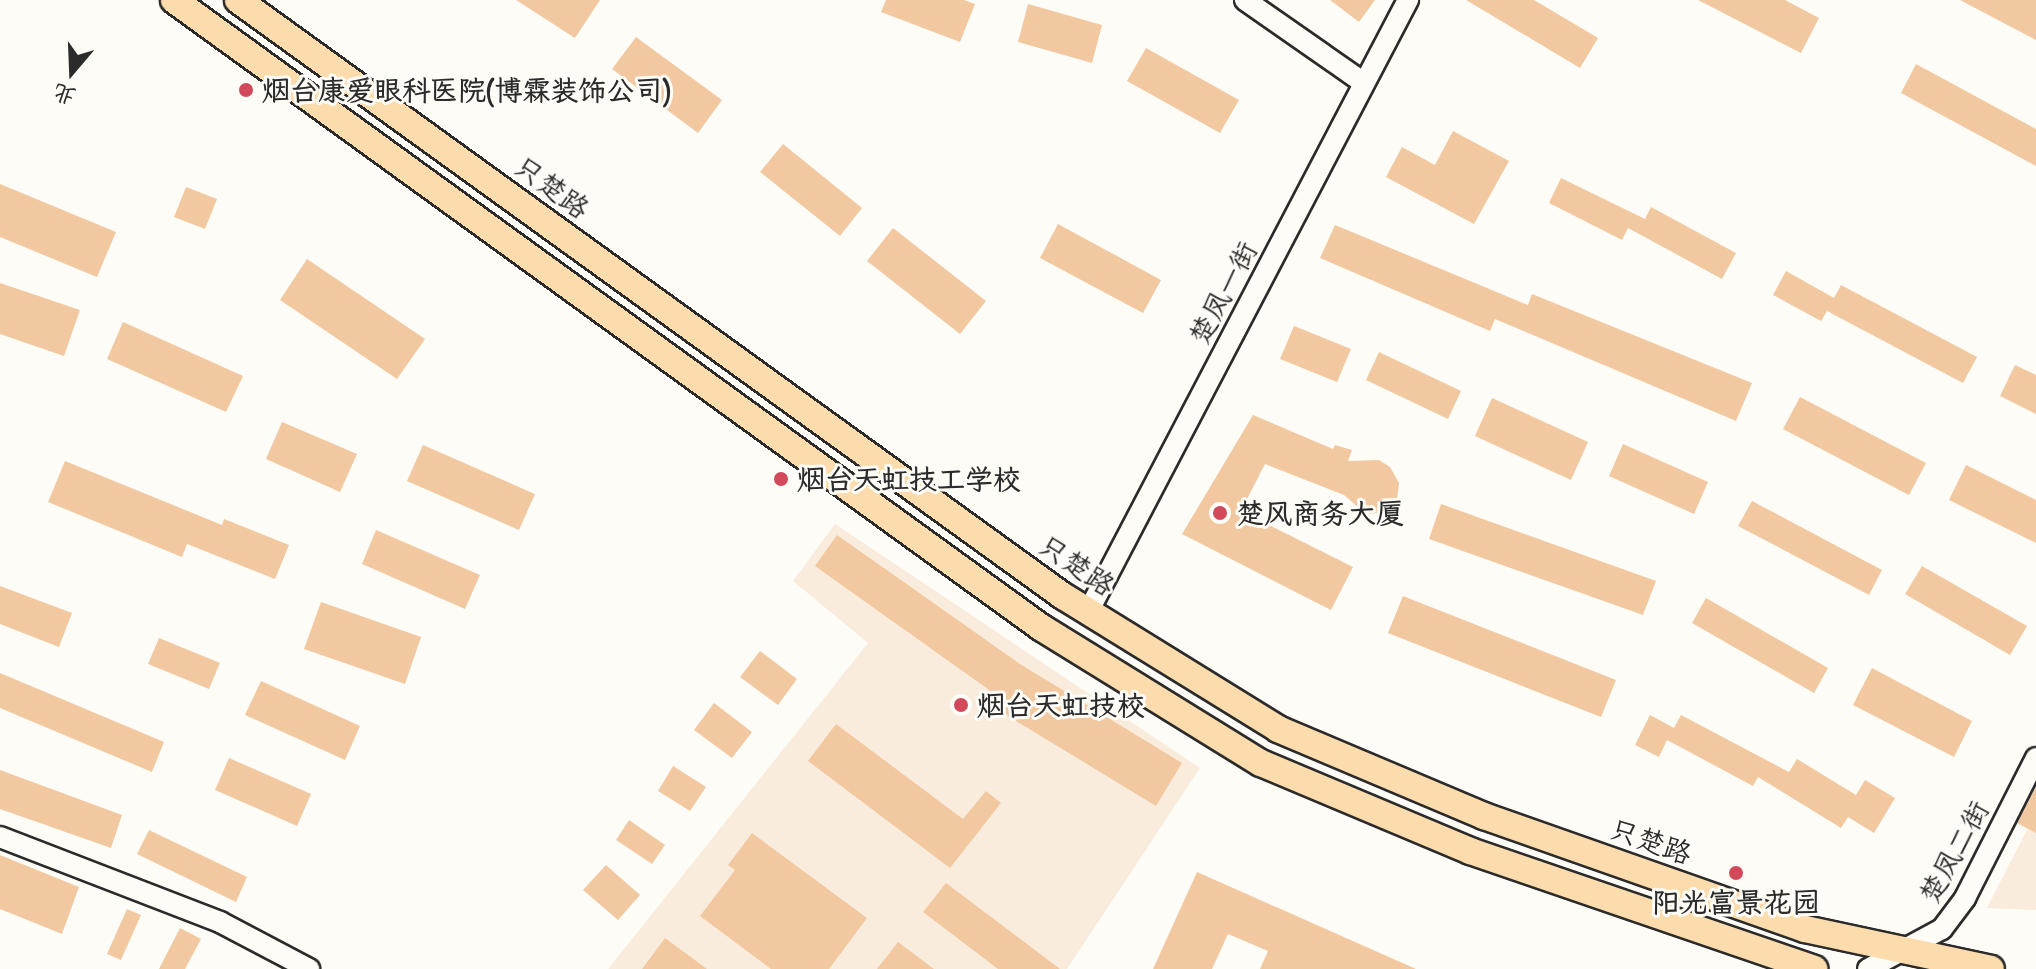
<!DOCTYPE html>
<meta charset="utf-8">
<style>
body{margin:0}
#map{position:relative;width:2036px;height:969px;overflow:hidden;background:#fdfcf7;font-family:Delius,"LXGW WenKai TC",sans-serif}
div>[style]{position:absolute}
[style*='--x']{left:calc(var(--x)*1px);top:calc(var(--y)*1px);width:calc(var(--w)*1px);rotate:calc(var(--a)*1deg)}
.built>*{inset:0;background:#faecdd}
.building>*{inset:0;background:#f2c8a1}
.roads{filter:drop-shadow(2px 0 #2b2b2b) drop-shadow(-2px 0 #2b2b2b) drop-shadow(0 2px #2b2b2b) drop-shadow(0 -2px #2b2b2b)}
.minor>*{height:20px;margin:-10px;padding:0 10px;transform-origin:10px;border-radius:10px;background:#fdfcf7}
.major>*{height:26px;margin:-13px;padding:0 13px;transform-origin:13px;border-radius:13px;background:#fcdcac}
.dots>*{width:22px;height:22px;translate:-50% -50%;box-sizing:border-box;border:4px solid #fdfcf7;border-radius:50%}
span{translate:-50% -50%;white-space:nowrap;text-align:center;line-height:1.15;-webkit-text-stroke:6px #fdfcf7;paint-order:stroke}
.poi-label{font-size:28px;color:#2b2b2b;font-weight:700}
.left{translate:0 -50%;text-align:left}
.street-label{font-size:28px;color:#2b2b2b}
.north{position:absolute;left:32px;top:32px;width:80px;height:80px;-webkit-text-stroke:6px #fdfcf7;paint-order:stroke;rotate:199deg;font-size:22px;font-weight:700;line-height:32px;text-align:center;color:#2b2b2b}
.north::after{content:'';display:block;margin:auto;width:28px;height:36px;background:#2b2b2b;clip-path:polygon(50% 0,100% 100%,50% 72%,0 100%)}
</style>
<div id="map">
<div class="built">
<i style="clip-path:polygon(835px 524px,1200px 768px,1067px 969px,608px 969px,868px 643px,793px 581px)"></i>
<i style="clip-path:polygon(2036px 812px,2036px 910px,1987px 908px)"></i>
</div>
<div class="building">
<i style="clip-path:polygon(516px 0,600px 0,575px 38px)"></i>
<i style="clip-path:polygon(886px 0,964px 0,975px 4px,960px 42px,881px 12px)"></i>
<i style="clip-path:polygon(1330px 0,1375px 0,1359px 22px)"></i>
<i style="clip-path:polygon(1466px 0,1534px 0,1598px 38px,1580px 68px)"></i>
<i style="clip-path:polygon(1698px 0,1785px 0,1819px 18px,1801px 53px)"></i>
<i style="clip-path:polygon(1960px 0,2036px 0,2036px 40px)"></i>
<i style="clip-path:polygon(1028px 4px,1102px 25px,1092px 63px,1018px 42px)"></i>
<i style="clip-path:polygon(636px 37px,722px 100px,698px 133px,612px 69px)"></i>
<i style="clip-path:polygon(1146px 48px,1239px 100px,1220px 133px,1127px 81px)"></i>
<i style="clip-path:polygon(1916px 64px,2036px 129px,2036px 166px,1901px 93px)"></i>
<i style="clip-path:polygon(1453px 131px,1509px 161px,1474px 224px,1386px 177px,1402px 147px,1435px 165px)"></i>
<i style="clip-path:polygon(783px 144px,862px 208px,840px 236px,760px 172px)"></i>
<i style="clip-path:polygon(1561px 178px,1645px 219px,1651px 207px,1736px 253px,1722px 279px,1628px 228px,1622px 240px,1549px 203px)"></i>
<i style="clip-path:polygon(0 184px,116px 232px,97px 277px,0 237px)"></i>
<i style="clip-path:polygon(186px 187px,217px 199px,205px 229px,174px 217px)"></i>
<i style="clip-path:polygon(1058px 224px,1161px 280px,1143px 313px,1040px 258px)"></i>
<i style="clip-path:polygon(1335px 225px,1528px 305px,1532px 294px,1752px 383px,1736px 421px,1495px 319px,1490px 331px,1320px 258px)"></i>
<i style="clip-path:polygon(893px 228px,986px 301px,960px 334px,867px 261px)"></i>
<i style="clip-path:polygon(307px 259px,425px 339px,397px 379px,280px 300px)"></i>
<i style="clip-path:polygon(1786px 271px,1834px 298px,1841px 285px,1977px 357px,1963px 383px,1827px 311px,1821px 321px,1773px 295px)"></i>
<i style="clip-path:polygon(0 283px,80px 310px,64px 356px,0 334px)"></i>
<i style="clip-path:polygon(123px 322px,243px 376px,226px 412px,107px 359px)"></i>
<i style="clip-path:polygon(1294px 326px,1351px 349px,1337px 382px,1280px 359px)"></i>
<i style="clip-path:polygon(1379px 352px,1461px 391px,1448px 419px,1366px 380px)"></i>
<i style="clip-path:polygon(2015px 365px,2036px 375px,2036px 414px,2000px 396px)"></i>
<i style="clip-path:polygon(1800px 397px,1926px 463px,1909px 495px,1783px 429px)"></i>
<i style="clip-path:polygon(1492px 398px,1588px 442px,1571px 480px,1475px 436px)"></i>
<i style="clip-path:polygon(1253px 415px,1333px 449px,1335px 445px,1352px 450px,1348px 461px,1379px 460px,1390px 467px,1399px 483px,1397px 499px,1388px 510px,1367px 515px,1344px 495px,1265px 464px,1241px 511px,1353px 567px,1331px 610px,1182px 534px)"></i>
<i style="clip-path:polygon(282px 422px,357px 454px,340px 492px,266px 459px)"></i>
<i style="clip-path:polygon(1623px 444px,1708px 482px,1694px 514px,1609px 476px)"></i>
<i style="clip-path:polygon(423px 445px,535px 494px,519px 530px,407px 481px)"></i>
<i style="clip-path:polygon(65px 461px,222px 525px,224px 519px,289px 545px,275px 579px,187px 544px,182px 557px,48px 502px)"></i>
<i style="clip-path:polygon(1966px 465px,2036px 500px,2036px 543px,1949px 500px)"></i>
<i style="clip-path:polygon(1752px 501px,1882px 570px,1869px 595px,1738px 526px)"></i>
<i style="clip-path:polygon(1441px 504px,1656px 581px,1643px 615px,1429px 539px)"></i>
<i style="clip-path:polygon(376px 530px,480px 575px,465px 609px,362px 564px)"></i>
<i style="clip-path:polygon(837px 535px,1020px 664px,1182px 763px,1156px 806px,993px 707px,999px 697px,815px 566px)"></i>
<i style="clip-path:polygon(1922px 566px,2027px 626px,2010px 655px,1905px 594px)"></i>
<i style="clip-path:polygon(0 586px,72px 613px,59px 647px,0 624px)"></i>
<i style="clip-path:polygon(1403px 596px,1616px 680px,1601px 717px,1388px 633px)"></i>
<i style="clip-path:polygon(1706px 598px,1828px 668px,1814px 693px,1692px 623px)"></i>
<i style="clip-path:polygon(321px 602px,421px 637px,405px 684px,304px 649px)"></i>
<i style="clip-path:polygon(159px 638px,220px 663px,209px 689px,148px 664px)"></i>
<i style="clip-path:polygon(760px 651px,797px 679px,778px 705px,740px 677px)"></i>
<i style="clip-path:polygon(1872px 668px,1972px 721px,1954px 757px,1853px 705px)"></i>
<i style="clip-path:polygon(0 673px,164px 742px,152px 772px,0 708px)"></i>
<i style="clip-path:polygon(261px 681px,360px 726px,345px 760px,245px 715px)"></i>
<i style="clip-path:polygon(714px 703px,752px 732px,732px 758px,694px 730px)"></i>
<i style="clip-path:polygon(1650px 715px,1674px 728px,1681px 715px,1789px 772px,1797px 759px,1856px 795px,1865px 780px,1895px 798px,1874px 833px,1848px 817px,1841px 828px,1758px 777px,1753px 786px,1667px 740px,1659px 757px,1635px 745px)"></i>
<i style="clip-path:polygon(836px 724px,963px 819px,986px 791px,1001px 803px,950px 868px,808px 761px)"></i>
<i style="clip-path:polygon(229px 758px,311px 794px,297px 826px,215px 790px)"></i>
<i style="clip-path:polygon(673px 766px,706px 787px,690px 811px,658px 791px)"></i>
<i style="clip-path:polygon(0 770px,122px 815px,111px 848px,0 809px)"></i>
<i style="clip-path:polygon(2036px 787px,2036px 833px,2017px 823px)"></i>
<i style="clip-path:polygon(629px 820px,665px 845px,652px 864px,616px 840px)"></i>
<i style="clip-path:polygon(149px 830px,247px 877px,236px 902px,137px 854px)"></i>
<i style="clip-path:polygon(752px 833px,867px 918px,829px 969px,771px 969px,700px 916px,735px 870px,728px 865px)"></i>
<i style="clip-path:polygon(0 855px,79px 887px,62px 934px,0 909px)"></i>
<i style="clip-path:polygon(606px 865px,640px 895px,618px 920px,583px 890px)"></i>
<i style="clip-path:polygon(1197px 872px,1416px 969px,1260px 969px,1268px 951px,1228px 934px,1212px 969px,1153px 969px)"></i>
<i style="clip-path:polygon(946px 883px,1060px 969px,998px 969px,923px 912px)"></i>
<i style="clip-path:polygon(127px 909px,141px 915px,121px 960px,107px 954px)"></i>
<i style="clip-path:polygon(180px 928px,201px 939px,185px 969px,159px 969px)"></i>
<i style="clip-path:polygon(665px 938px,707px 969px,642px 969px)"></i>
<i style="clip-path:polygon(898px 942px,934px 969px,877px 969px)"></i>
</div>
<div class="roads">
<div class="minor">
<i style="--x:1245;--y:0;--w:145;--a:34.9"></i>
<i style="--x:1088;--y:612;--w:691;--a:-62.4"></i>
<i style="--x:0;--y:837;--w:236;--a:21.1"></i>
<i style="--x:220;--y:922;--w:101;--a:27.8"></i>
<i style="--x:1868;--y:969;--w:84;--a:-28.4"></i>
<i style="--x:1942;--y:929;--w:39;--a:-53"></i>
<i style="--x:1965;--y:898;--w:157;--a:-63.1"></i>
</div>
<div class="major">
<i style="--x:174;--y:0;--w:1071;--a:35.89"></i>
<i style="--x:1042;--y:628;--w:257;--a:31.7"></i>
<i style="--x:1261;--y:763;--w:227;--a:22.8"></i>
<i style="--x:1470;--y:851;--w:364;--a:18.9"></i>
<i style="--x:238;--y:0;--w:1018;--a:35.85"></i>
<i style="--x:1063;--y:596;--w:253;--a:31.7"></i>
<i style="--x:1278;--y:729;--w:224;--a:22.9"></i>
<i style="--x:1484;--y:816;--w:340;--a:19.4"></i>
<i style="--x:1805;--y:929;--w:190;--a:12.1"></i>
</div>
</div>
<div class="dots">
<i style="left:246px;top:90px;background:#d1495b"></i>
<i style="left:781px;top:479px;background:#d1495b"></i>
<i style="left:1220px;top:513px;background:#d1495b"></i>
<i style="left:961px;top:705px;background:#d1495b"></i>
<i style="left:1736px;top:873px;background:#d1495b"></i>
</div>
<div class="poi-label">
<span class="left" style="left:262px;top:90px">烟台康爱眼科医院(博霖装饰公司)</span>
<span class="left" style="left:797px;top:479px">烟台天虹技工学校</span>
<span class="left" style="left:1236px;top:513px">楚风商务大厦</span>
<span class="left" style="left:977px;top:705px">烟台天虹技校</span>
<span style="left:1736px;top:902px">阳光富景花园</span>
</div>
<div class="street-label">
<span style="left:552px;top:187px;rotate:36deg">只楚路</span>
<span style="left:1223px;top:293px;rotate:-62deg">楚凤一街</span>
<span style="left:1077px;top:565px;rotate:34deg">只楚路</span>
<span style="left:1651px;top:841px;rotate:19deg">只楚路</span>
<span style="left:1954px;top:852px;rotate:-61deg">楚凤二街</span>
</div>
<div class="north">北</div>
</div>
